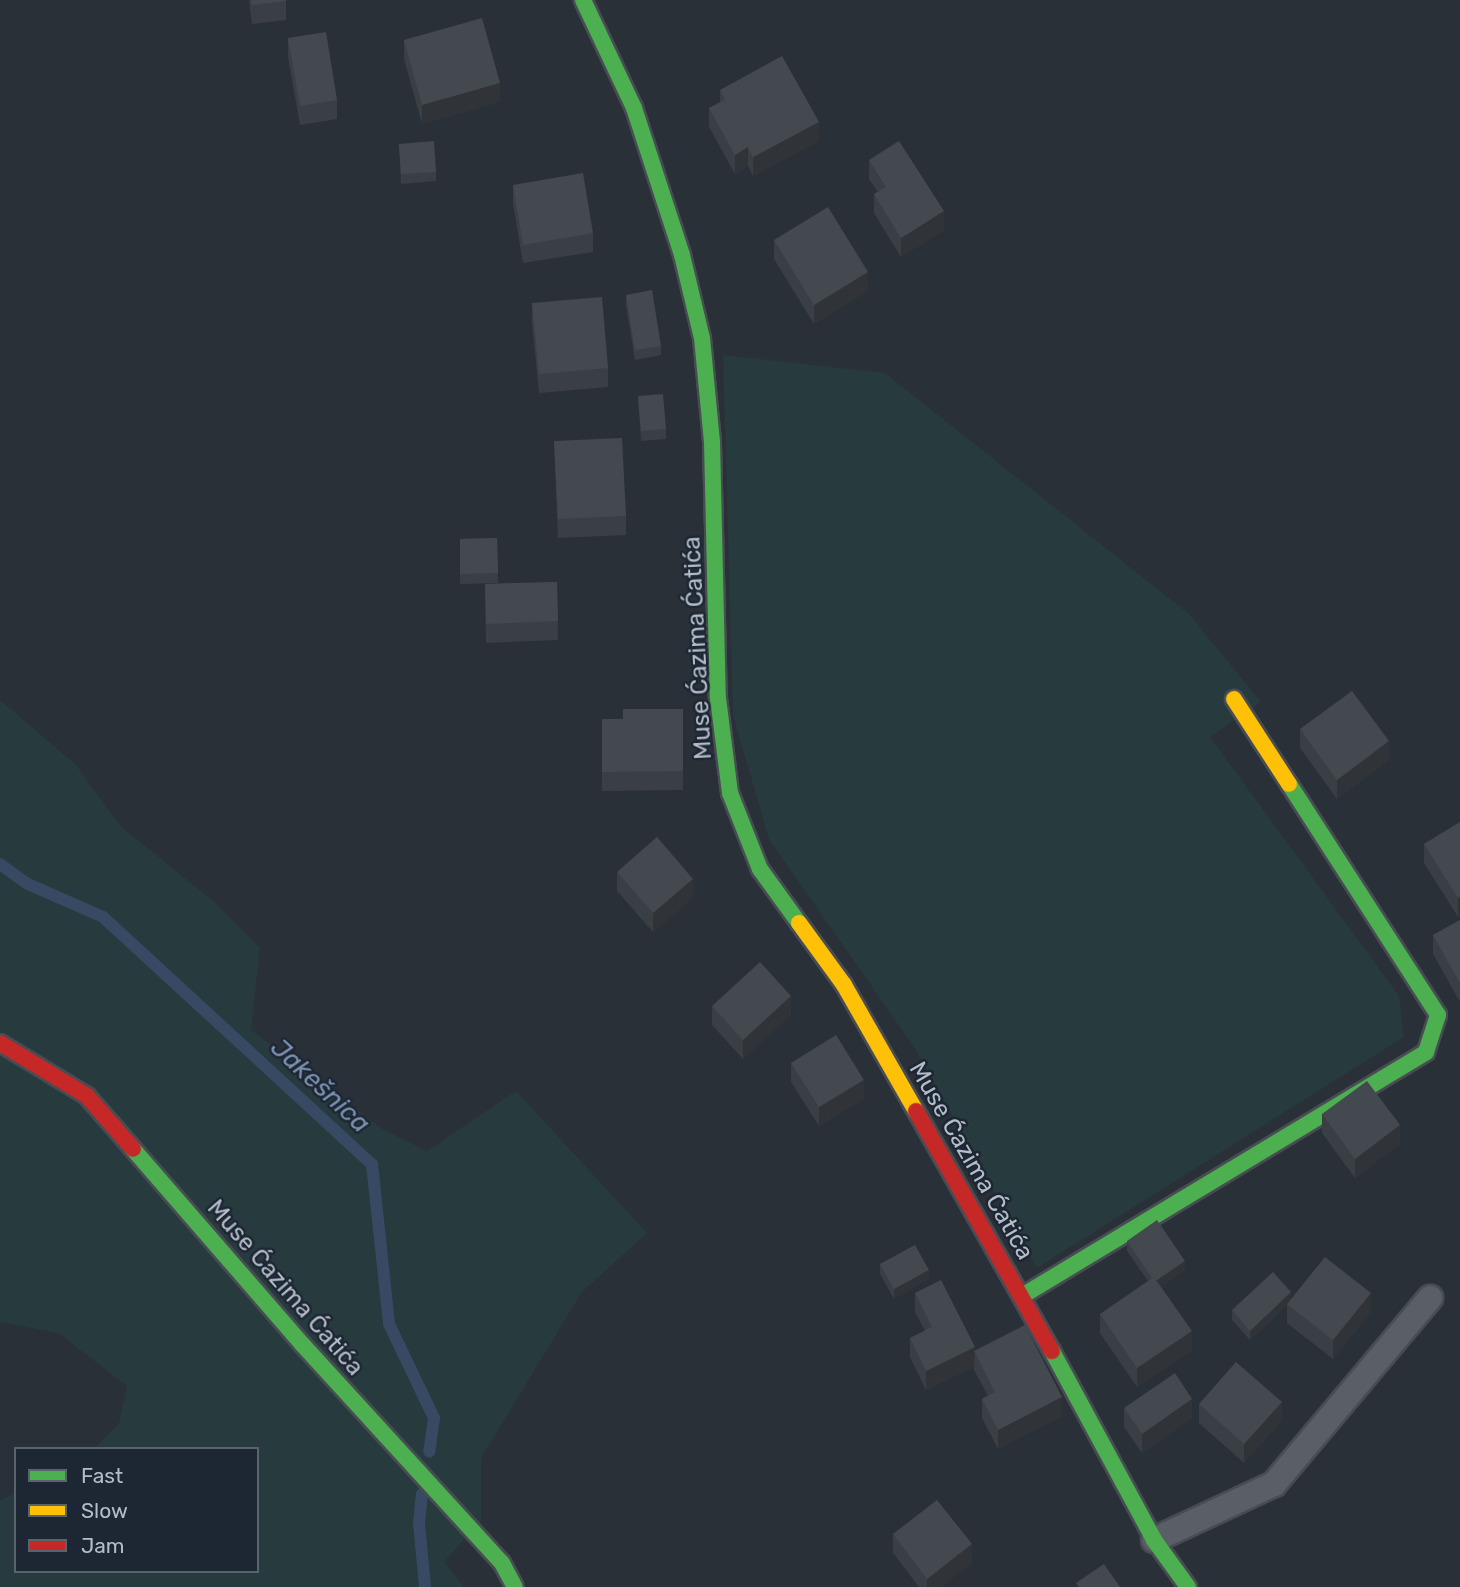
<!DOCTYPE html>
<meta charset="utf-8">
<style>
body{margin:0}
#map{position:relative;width:1460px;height:1587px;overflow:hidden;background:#2a3038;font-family:Rubik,sans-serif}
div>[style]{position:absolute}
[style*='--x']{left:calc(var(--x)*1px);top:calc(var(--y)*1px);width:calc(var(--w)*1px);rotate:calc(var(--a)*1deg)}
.green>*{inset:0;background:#273a3e}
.stream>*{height:12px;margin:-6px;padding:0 6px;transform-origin:6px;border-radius:6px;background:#384963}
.roads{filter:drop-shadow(2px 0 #484c53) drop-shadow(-2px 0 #484c53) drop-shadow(0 2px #484c53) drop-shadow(0 -2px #484c53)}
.lane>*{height:24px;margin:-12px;padding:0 12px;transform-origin:12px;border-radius:12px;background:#5a5e66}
.fast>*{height:16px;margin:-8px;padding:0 8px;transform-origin:8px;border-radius:8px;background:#4caf50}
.slow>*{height:16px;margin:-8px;padding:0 8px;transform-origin:8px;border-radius:8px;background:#ffc107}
.jam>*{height:16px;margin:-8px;padding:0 8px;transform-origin:8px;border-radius:8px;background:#c62828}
.wall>*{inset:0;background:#3a3f45}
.shaded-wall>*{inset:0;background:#303338}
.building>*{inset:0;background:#444950}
span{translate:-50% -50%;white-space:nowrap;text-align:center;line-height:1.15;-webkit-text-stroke:5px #1d2633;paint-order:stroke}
.street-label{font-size:24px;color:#b4bcc9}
.water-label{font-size:26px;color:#7c92b1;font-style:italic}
.legend{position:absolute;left:14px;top:1447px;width:245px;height:126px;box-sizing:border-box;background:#1d2633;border:2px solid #59626f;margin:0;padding:9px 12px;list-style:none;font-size:21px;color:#b4bcc9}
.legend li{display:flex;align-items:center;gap:14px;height:35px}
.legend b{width:35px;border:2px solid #59626f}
</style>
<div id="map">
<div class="green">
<i style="clip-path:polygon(723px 355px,885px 373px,1189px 614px,1261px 702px,1210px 737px,1399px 996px,1404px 1037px,1037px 1268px,916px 1050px,769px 839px,733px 715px)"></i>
<i style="clip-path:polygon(0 700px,76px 765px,120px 826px,212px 900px,260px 948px,251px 1030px,384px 1130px,427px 1151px,516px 1091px,647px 1233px,582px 1292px,481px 1458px,481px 1521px,444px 1562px,464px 1587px,0 1587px,0 1501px,16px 1493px,16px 1571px,257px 1571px,257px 1449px,94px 1449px,119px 1423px,127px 1386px,58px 1333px,0 1322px)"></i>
</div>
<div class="stream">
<i style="--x:0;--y:864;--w:34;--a:36"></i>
<i style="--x:28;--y:884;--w:82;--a:23.7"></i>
<i style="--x:103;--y:917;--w:365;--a:42.6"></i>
<i style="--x:372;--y:1164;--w:161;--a:83.9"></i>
<i style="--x:389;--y:1324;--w:104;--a:64.4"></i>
<i style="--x:434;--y:1418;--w:34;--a:98"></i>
<i style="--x:422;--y:1494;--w:29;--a:96"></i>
<i style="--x:419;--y:1523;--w:64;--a:84.6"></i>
</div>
<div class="roads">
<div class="lane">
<i style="--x:1154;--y:1540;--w:132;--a:-25"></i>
<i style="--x:1274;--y:1484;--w:243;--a:-50"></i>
</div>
<div class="fast">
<i style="--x:583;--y:0;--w:119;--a:64.7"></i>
<i style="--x:634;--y:108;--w:155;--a:71.9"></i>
<i style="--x:682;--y:255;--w:85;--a:76.5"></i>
<i style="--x:702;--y:338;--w:104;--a:84.5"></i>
<i style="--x:712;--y:442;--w:256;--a:88.7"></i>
<i style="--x:718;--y:698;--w:96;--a:82.8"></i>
<i style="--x:730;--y:793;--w:82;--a:68.5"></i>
<i style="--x:760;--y:869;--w:67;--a:54.2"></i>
<i style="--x:133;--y:1149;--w:258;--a:49.1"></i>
<i style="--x:302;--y:1344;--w:297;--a:47.6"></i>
<i style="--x:502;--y:1563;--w:27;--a:62"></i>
<i style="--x:1022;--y:1296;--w:472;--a:-31.1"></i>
<i style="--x:1426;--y:1052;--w:39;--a:-72"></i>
<i style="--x:1438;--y:1015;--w:275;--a:-122.8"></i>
<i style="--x:1052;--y:1351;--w:215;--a:61.6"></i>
<i style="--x:1154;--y:1540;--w:58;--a:54.1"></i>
</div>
<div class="slow">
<i style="--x:1234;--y:699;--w:101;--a:57.1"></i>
<i style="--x:799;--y:923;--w:77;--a:54"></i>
<i style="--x:844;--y:985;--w:145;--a:60.3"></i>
</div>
<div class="jam">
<i style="--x:0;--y:1043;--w:102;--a:31.3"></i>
<i style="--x:87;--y:1096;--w:70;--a:49"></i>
<i style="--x:916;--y:1111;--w:276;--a:60.5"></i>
</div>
</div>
<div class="wall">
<i style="clip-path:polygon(249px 0,286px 0,286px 20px,252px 24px)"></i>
<i style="clip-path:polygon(288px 38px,337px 100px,337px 119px,300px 125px,288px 57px)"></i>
<i style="clip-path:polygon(404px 40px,500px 102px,422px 124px,404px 59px)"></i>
<i style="clip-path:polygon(720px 90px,819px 141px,753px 176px,748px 166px,735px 174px,709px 127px,709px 108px,720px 102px)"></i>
<i style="clip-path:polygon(399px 144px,436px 172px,436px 181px,401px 184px)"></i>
<i style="clip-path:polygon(869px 160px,944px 230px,901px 257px,874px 213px,874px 194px,878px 192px,869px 179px)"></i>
<i style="clip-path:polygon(513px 185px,593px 233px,593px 252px,523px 263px,513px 204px)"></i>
<i style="clip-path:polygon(774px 240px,868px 291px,814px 324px,774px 259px)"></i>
<i style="clip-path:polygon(626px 295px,661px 346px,661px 355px,635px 360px,626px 305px)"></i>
<i style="clip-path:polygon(532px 303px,608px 368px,608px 387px,539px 393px,532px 322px)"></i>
<i style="clip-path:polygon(638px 396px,666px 429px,666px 439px,641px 441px)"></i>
<i style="clip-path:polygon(554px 441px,626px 516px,626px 535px,558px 538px)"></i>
<i style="clip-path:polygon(497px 538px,498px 583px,460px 584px,460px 539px)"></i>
<i style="clip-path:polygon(557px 582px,558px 640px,486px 643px,485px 584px)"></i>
<i style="clip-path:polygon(683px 709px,683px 790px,602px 791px,602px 719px,623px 719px)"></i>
<i style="clip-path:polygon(1300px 729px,1389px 760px,1337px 799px,1300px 748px)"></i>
<i style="clip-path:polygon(1460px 822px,1458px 917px,1424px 863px,1424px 844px)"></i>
<i style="clip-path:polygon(617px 872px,693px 898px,653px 932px,617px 891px)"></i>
<i style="clip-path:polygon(1460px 920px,1460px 1002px,1433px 954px,1433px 935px)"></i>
<i style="clip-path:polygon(712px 1006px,791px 1015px,743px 1059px,712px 1025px)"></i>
<i style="clip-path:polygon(791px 1063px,864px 1099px,819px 1126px,791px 1082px)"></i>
<i style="clip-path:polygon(1322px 1114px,1400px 1144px,1355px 1178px,1322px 1133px)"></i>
<i style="clip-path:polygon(1127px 1241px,1185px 1270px,1161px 1287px,1192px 1350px,1137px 1387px,1100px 1333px,1100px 1314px,1148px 1281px,1127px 1251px)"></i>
<i style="clip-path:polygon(880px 1264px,929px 1279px,894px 1299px,880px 1274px)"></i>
<i style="clip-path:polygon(915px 1293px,975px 1351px,1062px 1416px,998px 1449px,982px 1418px,982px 1399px,988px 1396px,974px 1370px,974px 1367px,926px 1390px,910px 1357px,910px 1338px,925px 1331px,915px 1312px)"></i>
<i style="clip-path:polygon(1291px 1299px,1371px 1312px,1333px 1359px,1287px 1323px,1287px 1306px,1250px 1340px,1232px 1320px,1232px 1310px)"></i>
<i style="clip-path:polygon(1199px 1404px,1282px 1421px,1244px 1463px,1199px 1423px)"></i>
<i style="clip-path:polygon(1124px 1408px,1192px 1418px,1142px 1453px,1124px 1427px)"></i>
<i style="clip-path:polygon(893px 1534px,972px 1563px,941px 1587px,919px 1587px,893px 1553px)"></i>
</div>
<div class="shaded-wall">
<i style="clip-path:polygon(500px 83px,500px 102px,422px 124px,422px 105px)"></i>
<i style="clip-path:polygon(819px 122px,819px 141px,753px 176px,753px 157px)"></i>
<i style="clip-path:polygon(748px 147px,748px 166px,735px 174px,735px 155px)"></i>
<i style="clip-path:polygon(944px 211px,944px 230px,901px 257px,901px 238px)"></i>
<i style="clip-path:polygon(868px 272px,868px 291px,814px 324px,814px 305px)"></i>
<i style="clip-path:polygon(1389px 741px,1389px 760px,1337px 799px,1337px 780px)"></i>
<i style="clip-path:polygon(693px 879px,693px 898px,653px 932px,653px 913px)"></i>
<i style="clip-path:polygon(1460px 897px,1460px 916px,1458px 917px,1458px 898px)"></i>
<i style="clip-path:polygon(791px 996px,791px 1015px,743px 1059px,743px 1040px)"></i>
<i style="clip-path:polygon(864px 1080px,864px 1099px,819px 1126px,819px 1107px)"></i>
<i style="clip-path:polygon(1400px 1125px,1400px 1144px,1355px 1178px,1355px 1159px)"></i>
<i style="clip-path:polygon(1185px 1261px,1185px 1270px,1155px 1291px,1155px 1281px)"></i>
<i style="clip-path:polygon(929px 1270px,929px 1279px,894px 1299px,894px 1289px)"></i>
<i style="clip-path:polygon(1291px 1292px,1291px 1302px,1287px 1304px,1287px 1306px,1250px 1340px,1250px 1331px)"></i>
<i style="clip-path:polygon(1371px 1293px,1371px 1312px,1333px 1359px,1333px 1340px)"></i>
<i style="clip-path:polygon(1192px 1331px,1192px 1350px,1137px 1387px,1137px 1368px)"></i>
<i style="clip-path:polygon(975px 1347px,974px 1367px,926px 1390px,926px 1371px)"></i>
<i style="clip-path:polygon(1062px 1397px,1062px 1416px,998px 1449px,998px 1430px)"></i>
<i style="clip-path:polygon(1192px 1399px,1192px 1418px,1142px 1453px,1142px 1434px)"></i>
<i style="clip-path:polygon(1282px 1402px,1282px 1421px,1244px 1463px,1244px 1444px)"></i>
<i style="clip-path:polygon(972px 1544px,972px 1563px,941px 1587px,927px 1587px,927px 1579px)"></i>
</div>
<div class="building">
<i style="clip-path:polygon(251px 0,286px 0,286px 1px,252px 5px)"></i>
<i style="clip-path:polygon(482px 18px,500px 83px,422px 105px,404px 40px)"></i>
<i style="clip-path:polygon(326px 32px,337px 100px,300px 106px,288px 38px)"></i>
<i style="clip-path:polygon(782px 56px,819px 122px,753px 157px,748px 147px,735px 155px,709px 108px,725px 100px,720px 90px)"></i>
<i style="clip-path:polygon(434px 141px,436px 172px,401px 174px,399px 144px)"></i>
<i style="clip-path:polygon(899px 141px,944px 211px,901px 238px,874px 194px,886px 187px,869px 160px)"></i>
<i style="clip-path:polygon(583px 173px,593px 233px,523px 245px,513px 185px)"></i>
<i style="clip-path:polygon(828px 207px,868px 272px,814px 305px,774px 240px)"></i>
<i style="clip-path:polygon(652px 290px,661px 346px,635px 350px,626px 295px)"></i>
<i style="clip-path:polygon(602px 297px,608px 368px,539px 374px,532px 303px)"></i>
<i style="clip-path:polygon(663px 394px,666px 429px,641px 431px,638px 396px)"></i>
<i style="clip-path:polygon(622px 438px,626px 516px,558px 519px,554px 441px)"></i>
<i style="clip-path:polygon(497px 538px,498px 573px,460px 574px,460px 539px)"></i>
<i style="clip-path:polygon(557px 582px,558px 621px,486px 624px,485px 584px)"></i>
<i style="clip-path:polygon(1352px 691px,1389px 741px,1337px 780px,1300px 729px)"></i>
<i style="clip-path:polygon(623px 709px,683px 709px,683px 771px,602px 772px,602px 719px,623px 719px)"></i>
<i style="clip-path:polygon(1460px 822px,1460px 897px,1458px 898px,1424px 844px)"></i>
<i style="clip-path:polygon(657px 837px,693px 879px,653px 913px,617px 872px)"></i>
<i style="clip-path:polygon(1460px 920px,1460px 983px,1433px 935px)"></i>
<i style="clip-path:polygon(760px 962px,791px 996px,743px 1040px,712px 1006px)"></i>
<i style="clip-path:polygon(836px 1035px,864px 1080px,819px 1107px,791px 1063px)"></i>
<i style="clip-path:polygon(1367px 1081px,1400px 1125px,1355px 1159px,1322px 1114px)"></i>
<i style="clip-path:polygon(1157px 1220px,1185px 1261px,1157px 1280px,1154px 1277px,1152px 1278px,1127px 1241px)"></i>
<i style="clip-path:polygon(915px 1245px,929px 1270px,894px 1289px,880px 1264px)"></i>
<i style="clip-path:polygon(1325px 1257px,1371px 1293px,1333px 1340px,1287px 1304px)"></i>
<i style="clip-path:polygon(1273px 1272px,1291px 1292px,1250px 1331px,1232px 1310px)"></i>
<i style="clip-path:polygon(1154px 1277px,1192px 1331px,1137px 1368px,1100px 1314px)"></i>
<i style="clip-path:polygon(941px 1280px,975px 1347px,926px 1371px,910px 1338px,932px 1327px,915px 1293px)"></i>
<i style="clip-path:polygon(1025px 1325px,1062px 1397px,998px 1430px,982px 1399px,995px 1392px,974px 1351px)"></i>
<i style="clip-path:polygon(1236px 1362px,1282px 1402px,1244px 1444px,1199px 1404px)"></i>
<i style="clip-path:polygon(1175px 1373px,1192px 1399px,1142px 1434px,1124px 1408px)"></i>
<i style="clip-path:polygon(937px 1500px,972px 1544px,927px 1579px,893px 1534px)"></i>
<i style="clip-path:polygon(1104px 1564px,1120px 1587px,1079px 1587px,1076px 1583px)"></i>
</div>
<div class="street-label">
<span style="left:698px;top:648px;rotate:-93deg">Muse Ćazima Ćatića</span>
<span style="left:971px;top:1161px;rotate:60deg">Muse Ćazima Ćatića</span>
<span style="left:285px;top:1288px;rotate:49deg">Muse Ćazima Ćatića</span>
</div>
<div class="water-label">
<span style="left:320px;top:1086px;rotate:43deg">Jakešnica</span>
</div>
<ul class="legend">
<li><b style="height:9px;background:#4caf50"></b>Fast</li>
<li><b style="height:9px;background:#ffc107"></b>Slow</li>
<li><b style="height:9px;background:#c62828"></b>Jam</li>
</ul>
</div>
